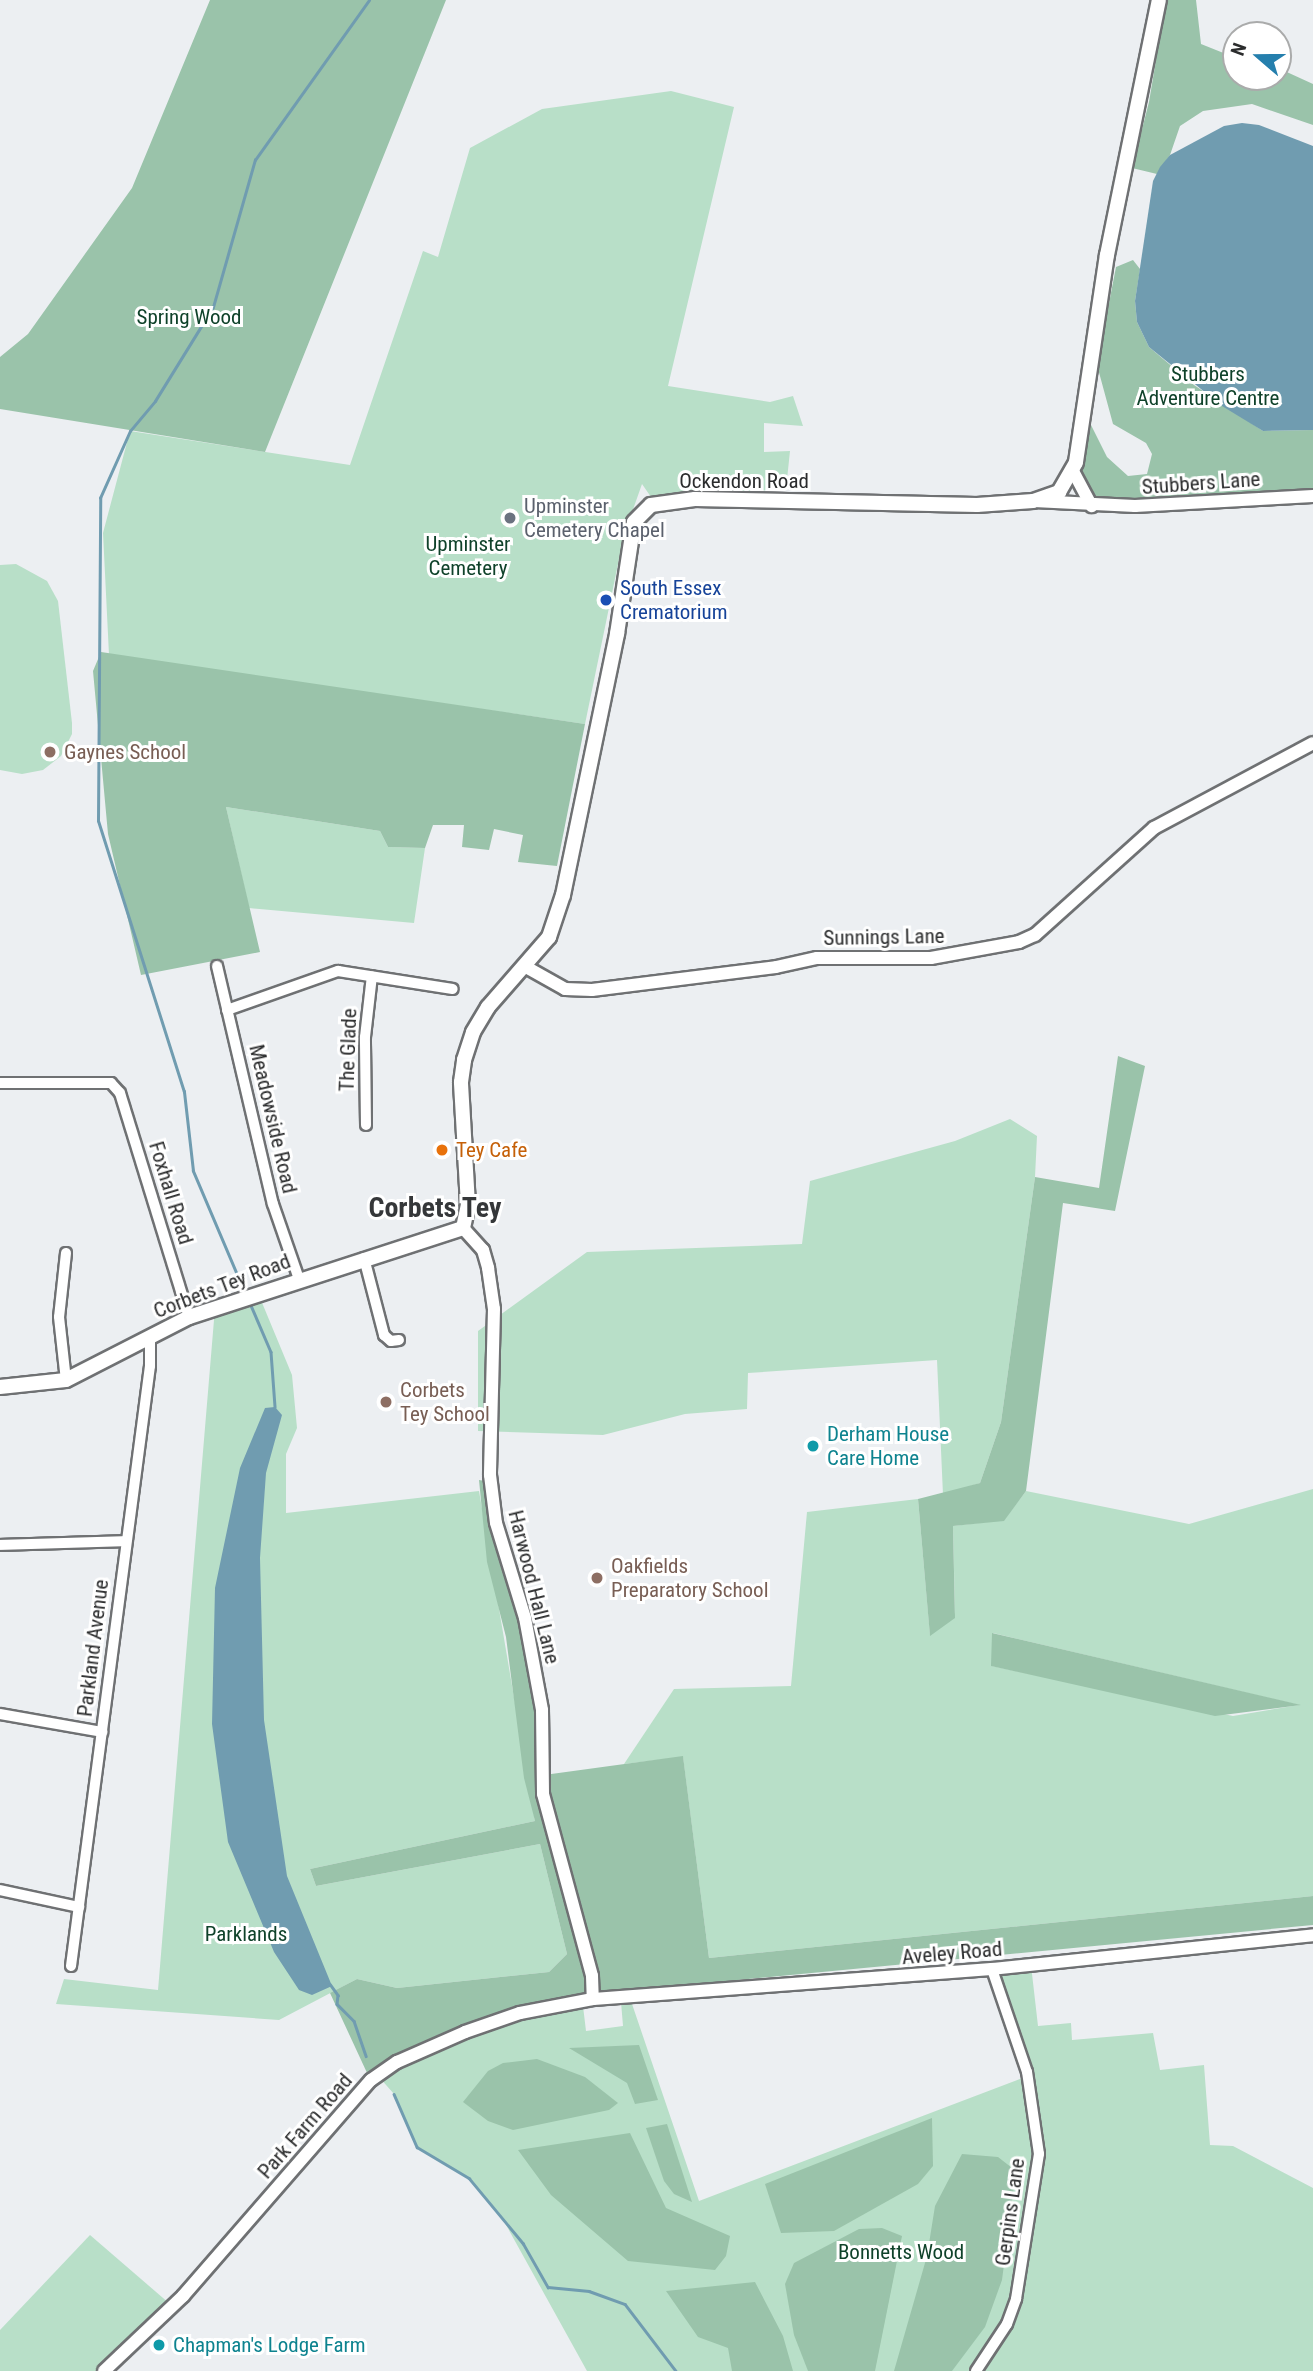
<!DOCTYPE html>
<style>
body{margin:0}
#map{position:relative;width:1313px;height:2371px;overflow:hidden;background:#eceff2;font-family:"Roboto Condensed",sans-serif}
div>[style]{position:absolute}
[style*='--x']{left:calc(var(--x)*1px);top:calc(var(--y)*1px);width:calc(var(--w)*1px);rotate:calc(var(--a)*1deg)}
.green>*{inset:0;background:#b8dfc8}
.forest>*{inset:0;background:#9ac3aa}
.water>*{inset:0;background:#709cb0}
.stream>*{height:2.5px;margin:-1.25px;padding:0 1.25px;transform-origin:1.25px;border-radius:1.25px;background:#709cb0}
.roads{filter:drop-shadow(2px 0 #6f7173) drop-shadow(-2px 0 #6f7173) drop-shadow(0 2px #6f7173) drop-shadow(0 -2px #6f7173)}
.minor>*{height:10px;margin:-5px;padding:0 5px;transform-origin:5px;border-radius:5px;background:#fff}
.tertiary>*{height:12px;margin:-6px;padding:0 6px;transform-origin:6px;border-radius:6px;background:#fff}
.secondary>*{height:14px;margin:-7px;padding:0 7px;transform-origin:7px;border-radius:7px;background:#fff}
.dots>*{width:19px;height:19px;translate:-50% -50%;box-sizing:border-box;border:4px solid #fff;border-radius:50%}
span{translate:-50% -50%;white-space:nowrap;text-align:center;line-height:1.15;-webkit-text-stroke:6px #fff;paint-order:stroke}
.park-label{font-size:21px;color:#0f422a}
.street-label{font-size:21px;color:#2b2c2d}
.worship-label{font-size:21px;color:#5b616d}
.left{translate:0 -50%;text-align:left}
.transit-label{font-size:21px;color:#164399}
.education-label{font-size:21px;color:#785e54}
.food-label{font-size:21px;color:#c56008}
.culture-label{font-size:21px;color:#0d838f}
.district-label{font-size:28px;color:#353739;font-weight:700}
.north{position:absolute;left:1222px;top:21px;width:70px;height:70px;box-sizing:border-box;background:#fff;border:2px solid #aaabab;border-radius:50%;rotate:290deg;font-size:19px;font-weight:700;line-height:28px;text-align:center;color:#2b2c2d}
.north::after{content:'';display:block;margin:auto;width:24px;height:32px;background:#257fad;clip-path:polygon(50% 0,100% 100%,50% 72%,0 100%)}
</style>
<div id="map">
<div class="green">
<i style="clip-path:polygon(671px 91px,734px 107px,668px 386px,770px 402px,793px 396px,803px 426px,764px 423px,764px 452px,790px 451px,786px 489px,651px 497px,642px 484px,624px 535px,585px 724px,109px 655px,103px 533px,130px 431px,350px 465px,423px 251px,438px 257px,470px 148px,542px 109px)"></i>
<i style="clip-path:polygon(16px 564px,47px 581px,58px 601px,72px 723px,72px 734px,61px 756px,43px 770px,22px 774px,0 770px,0 565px)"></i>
<i style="clip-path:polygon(226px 807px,380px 831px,388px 847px,425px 848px,414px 923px,249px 908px)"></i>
<i style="clip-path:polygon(1010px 1119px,1037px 1136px,1035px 1177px,1001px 1422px,980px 1483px,943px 1495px,937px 1360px,748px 1373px,747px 1409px,685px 1414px,603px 1435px,478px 1431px,478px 1331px,587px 1252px,802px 1244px,810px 1181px,955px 1141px)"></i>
<i style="clip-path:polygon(258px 1293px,292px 1375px,297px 1428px,286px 1454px,286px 1513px,479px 1491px,535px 1821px,310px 1869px,316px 1886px,540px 1844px,567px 1954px,549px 1972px,397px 1988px,357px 1979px,279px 2020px,56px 2004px,64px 1979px,158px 1990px,215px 1308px)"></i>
<i style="clip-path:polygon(evenodd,1313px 1489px,1313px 1896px,709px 1958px,683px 1757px,624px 1764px,674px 1689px,791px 1686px,807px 1512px,918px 1499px,930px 1635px,955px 1613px,953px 1526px,1004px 1520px,1026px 1491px,1189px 1524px,1313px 1489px,993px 1633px,1299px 1705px,1233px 1716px,992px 1666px,993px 1633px)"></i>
<i style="clip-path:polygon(1031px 1965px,1038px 2026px,1071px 2023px,1072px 2040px,1153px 2033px,1160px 2070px,1204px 2065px,1210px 2145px,1233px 2146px,1313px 2188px,1313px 2371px,973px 2371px,992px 2342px,970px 2371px,587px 2371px,500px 2214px,469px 2178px,417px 2147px,394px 2094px,379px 2077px,520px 2013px,583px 2006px,586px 2031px,623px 2026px,621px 2002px,631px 2001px,699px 2201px,1025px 2077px,992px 1969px)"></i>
<i style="clip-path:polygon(90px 2235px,170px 2304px,104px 2371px,0 2371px,0 2330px)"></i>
</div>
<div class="forest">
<i style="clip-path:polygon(210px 0,446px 0,265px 452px,0 409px,0 357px,28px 334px,132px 188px)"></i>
<i style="clip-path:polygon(1166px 0,1196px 0,1201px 44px,1236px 58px,1236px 77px,1278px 77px,1278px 68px,1313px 84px,1313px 125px,1252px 104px,1203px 111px,1180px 126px,1170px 155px,1157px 174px,1132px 168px,1149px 102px)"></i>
<i style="clip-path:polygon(1133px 260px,1140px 269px,1135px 301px,1137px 322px,1149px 347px,1194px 385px,1263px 431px,1313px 430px,1313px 488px,1125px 500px,1097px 499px,1088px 490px,1081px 469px,1091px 425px,1107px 457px,1128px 476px,1147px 474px,1152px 454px,1146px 443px,1113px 424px,1097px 365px,1116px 267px)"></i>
<i style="clip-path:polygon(101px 652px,585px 724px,557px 866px,518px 862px,523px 835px,494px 829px,489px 850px,462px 847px,464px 825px,433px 825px,425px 848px,388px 847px,380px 831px,226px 807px,260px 952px,141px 975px,108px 834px,93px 671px)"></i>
<i style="clip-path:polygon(1118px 1056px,1145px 1066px,1115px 1211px,1063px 1203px,1026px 1491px,1004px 1521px,953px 1526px,955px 1618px,930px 1636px,918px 1499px,980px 1483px,1001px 1422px,1035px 1177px,1099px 1188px)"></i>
<i style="clip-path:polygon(479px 1480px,491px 1482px,525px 1618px,544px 1775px,683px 1756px,709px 1958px,1313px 1896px,1313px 1925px,571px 1996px,515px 2006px,389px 2059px,368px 2075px,330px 1993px,357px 1979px,397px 1988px,549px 1972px,567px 1954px,540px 1844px,316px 1886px,310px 1869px,535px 1821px,524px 1778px,506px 1637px,487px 1562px)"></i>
<i style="clip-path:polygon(992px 1633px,1301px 1705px,1215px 1716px,991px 1666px)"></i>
<i style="clip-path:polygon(639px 2045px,658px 2100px,635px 2104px,627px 2083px,569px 2048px)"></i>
<i style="clip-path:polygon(537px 2059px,585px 2077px,618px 2103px,609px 2110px,513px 2130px,488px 2121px,463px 2102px,488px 2071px,503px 2063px)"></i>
<i style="clip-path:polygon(932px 2118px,933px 2166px,918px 2184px,834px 2231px,781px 2233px,765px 2184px)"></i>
<i style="clip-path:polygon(667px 2124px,692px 2202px,674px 2194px,664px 2181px,646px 2128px)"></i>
<i style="clip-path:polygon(630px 2133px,666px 2208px,730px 2236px,726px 2256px,715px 2270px,628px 2261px,551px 2195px,518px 2150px)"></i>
<i style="clip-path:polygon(962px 2154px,998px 2157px,1016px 2171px,1002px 2280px,985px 2327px,952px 2371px,894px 2371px,927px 2256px,935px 2206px)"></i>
<i style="clip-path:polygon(882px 2228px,902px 2236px,875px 2371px,808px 2371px,794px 2335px,785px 2284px,794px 2263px,859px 2229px)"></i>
<i style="clip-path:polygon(755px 2282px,783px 2336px,793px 2371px,732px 2371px,728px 2348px,698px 2337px,666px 2291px)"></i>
</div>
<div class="water">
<i style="clip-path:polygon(1242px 123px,1259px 125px,1313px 146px,1313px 430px,1263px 431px,1222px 406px,1149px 347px,1137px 322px,1135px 301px,1153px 181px,1160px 167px,1170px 155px,1224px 126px)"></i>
<i style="clip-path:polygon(275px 1407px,282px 1415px,266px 1473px,260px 1558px,264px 1720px,287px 1876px,332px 1986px,312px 1995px,299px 1990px,274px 1952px,228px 1842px,212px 1724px,215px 1588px,240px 1468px,265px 1408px)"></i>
</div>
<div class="stream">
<i style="--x:243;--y:1289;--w:128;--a:-113"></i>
<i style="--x:193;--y:1171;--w:80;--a:-96.5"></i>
<i style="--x:184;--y:1092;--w:284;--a:-107.6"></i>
<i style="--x:98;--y:821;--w:323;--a:-89.6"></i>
<i style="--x:100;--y:498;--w:73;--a:-65.9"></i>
<i style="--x:130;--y:431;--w:39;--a:-50"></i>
<i style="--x:155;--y:401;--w:110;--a:-58.3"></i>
<i style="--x:213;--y:307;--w:153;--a:-74.1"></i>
<i style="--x:255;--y:160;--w:196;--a:-54.5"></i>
<i style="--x:250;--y:1303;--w:53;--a:66.8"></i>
<i style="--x:271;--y:1352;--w:55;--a:85.8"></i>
<i style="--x:330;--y:1984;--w:14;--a:54"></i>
<i style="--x:338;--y:1995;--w:9;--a:96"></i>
<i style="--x:337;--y:2004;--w:24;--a:45"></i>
<i style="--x:354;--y:2021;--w:37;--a:71"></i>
<i style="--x:394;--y:2094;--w:58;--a:66.5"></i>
<i style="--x:417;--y:2147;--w:61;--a:30.8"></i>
<i style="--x:469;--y:2178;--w:85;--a:50.3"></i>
<i style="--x:523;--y:2243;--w:51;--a:60.4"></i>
<i style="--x:548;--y:2287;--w:41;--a:5.6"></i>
<i style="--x:589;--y:2291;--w:38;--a:20"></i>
<i style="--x:625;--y:2304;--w:84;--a:52.7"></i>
</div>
<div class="roads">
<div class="minor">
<i style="--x:217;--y:966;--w:244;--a:76.8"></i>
<i style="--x:273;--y:1204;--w:79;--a:70.9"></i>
<i style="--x:227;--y:1010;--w:118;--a:-19.4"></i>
<i style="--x:338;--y:971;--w:116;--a:8.9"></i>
<i style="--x:0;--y:1083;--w:111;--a:0"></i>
<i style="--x:111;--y:1083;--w:13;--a:48"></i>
<i style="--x:120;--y:1093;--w:234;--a:72.9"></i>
<i style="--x:366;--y:1125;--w:88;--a:-90.7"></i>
<i style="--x:365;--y:1037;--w:61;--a:-83.5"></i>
<i style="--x:66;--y:1253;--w:64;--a:96.2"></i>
<i style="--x:59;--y:1317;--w:63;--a:83.7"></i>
<i style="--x:364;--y:1258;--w:80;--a:75.4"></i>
<i style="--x:384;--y:1335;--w:9;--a:41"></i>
<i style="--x:391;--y:1341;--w:8;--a:-7"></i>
<i style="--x:0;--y:1545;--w:125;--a:-1.8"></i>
<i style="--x:0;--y:1714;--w:104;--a:10"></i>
<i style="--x:0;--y:1890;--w:81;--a:12.1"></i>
<i style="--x:71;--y:1966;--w:605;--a:-82.5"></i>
<i style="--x:150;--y:1366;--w:30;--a:-90"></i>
<i style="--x:976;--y:2371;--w:56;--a:-56.6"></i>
<i style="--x:1007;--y:2324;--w:27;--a:-70"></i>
<i style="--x:1016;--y:2299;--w:147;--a:-81"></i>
<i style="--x:1039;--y:2154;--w:83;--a:-98.3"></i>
<i style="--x:1027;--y:2072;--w:109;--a:-108.8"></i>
</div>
<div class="tertiary">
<i style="--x:1073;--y:471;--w:40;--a:62"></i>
<i style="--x:1034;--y:501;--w:101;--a:2.8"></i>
<i style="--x:1135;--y:506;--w:178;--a:-3.2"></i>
<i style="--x:526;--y:967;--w:45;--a:29.4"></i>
<i style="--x:565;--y:989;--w:27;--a:2"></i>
<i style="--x:592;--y:990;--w:185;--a:-7.1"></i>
<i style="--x:776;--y:967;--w:42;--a:-12.4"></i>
<i style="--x:817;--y:958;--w:114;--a:0"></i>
<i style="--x:931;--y:958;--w:89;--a:-10.3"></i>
<i style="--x:1019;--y:942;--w:17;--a:-24"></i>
<i style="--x:1035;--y:935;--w:160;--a:-42"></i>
<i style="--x:1154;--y:828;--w:180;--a:-28.1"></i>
<i style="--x:463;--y:1228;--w:30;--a:48"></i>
<i style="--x:483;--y:1250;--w:19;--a:74"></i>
<i style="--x:488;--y:1268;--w:41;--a:81.7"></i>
<i style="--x:494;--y:1309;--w:166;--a:91.4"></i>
<i style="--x:490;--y:1475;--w:48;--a:82.9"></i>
<i style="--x:496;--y:1523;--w:99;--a:73"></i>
<i style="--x:525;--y:1618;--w:94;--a:79.5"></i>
<i style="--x:542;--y:1710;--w:84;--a:89.3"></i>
<i style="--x:543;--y:1794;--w:188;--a:74.9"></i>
<i style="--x:592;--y:1976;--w:23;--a:88"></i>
<i style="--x:104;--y:2371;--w:109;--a:-43.5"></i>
<i style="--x:183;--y:2296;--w:286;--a:-49"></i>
<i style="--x:371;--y:2080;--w:32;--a:-35"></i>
<i style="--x:397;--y:2062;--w:74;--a:-23.8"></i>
<i style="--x:465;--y:2032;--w:58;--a:-19.1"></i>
<i style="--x:520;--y:2013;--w:74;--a:-10.9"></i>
<i style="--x:593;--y:1999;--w:400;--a:-4.3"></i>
<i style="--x:992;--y:1969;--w:323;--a:-6"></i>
</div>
<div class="secondary">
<i style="--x:0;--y:1387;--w:66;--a:-6.1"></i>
<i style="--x:66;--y:1380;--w:138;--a:-27.1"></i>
<i style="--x:189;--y:1317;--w:288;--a:-18"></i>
<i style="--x:463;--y:1228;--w:24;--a:-78"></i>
<i style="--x:468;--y:1205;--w:123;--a:-93.3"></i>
<i style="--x:461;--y:1082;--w:22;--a:-82"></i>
<i style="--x:464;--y:1060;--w:29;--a:-72"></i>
<i style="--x:473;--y:1032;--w:29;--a:-59"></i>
<i style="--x:488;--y:1007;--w:93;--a:-48.9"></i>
<i style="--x:549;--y:937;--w:44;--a:-71.6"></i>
<i style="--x:563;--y:895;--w:267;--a:-78.3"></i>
<i style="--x:617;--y:634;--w:113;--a:-81.4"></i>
<i style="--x:634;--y:522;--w:24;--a:-45"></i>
<i style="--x:651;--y:505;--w:44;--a:-7.8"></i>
<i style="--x:695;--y:499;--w:282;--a:1.2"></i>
<i style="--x:977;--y:505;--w:56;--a:-4.1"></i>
<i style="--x:1033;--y:501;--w:28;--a:-19"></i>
<i style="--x:1059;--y:492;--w:34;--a:-60"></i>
<i style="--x:1076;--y:462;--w:209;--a:-81.5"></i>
<i style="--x:1107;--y:255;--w:260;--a:-78.5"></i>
</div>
</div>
<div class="dots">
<i style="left:510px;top:518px;background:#6b7280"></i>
<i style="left:606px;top:600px;background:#1a4fb4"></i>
<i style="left:50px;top:752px;background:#8d6e63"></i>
<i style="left:442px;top:1150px;background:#e8710a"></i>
<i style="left:386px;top:1402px;background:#8d6e63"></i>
<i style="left:813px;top:1446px;background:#0f9aa8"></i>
<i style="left:597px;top:1578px;background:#8d6e63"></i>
<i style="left:159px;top:2345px;background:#0f9aa8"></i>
</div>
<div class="park-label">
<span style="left:189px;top:317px">Spring Wood</span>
<span style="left:1208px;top:386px">Stubbers<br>Adventure Centre</span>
<span style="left:468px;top:556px">Upminster<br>Cemetery</span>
<span style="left:246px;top:1934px">Parklands</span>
<span style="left:901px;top:2252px">Bonnetts Wood</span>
</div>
<div class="street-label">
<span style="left:744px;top:481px">Ockendon Road</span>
<span style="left:1201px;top:483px;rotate:-4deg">Stubbers Lane</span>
<span style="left:884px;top:937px;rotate:-1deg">Sunnings Lane</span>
<span style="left:348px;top:1050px;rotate:-88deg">The Glade</span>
<span style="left:273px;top:1119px;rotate:77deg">Meadowside Road</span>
<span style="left:171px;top:1193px;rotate:73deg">Foxhall Road</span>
<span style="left:222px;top:1286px;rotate:-21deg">Corbets Tey Road</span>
<span style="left:534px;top:1587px;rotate:76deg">Harwood Hall Lane</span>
<span style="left:93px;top:1648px;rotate:-83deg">Parkland Avenue</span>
<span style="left:952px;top:1953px;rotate:-5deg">Aveley Road</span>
<span style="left:305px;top:2126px;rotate:-49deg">Park Farm Road</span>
<span style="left:1010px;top:2212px;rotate:-82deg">Gerpins Lane</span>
</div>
<div class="worship-label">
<span class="left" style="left:524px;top:518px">Upminster<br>Cemetery Chapel</span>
</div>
<div class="transit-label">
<span class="left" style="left:620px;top:600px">South Essex<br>Crematorium</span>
</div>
<div class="education-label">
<span class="left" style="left:64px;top:752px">Gaynes School</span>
<span class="left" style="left:400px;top:1402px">Corbets<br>Tey School</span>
<span class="left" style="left:611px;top:1578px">Oakfields<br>Preparatory School</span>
</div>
<div class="food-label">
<span class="left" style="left:456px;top:1150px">Tey Cafe</span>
</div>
<div class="culture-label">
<span class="left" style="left:827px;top:1446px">Derham House<br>Care Home</span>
<span class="left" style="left:173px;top:2345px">Chapman's Lodge Farm</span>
</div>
<div class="district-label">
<span style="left:435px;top:1208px">Corbets Tey</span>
</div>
<div class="north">N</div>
</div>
